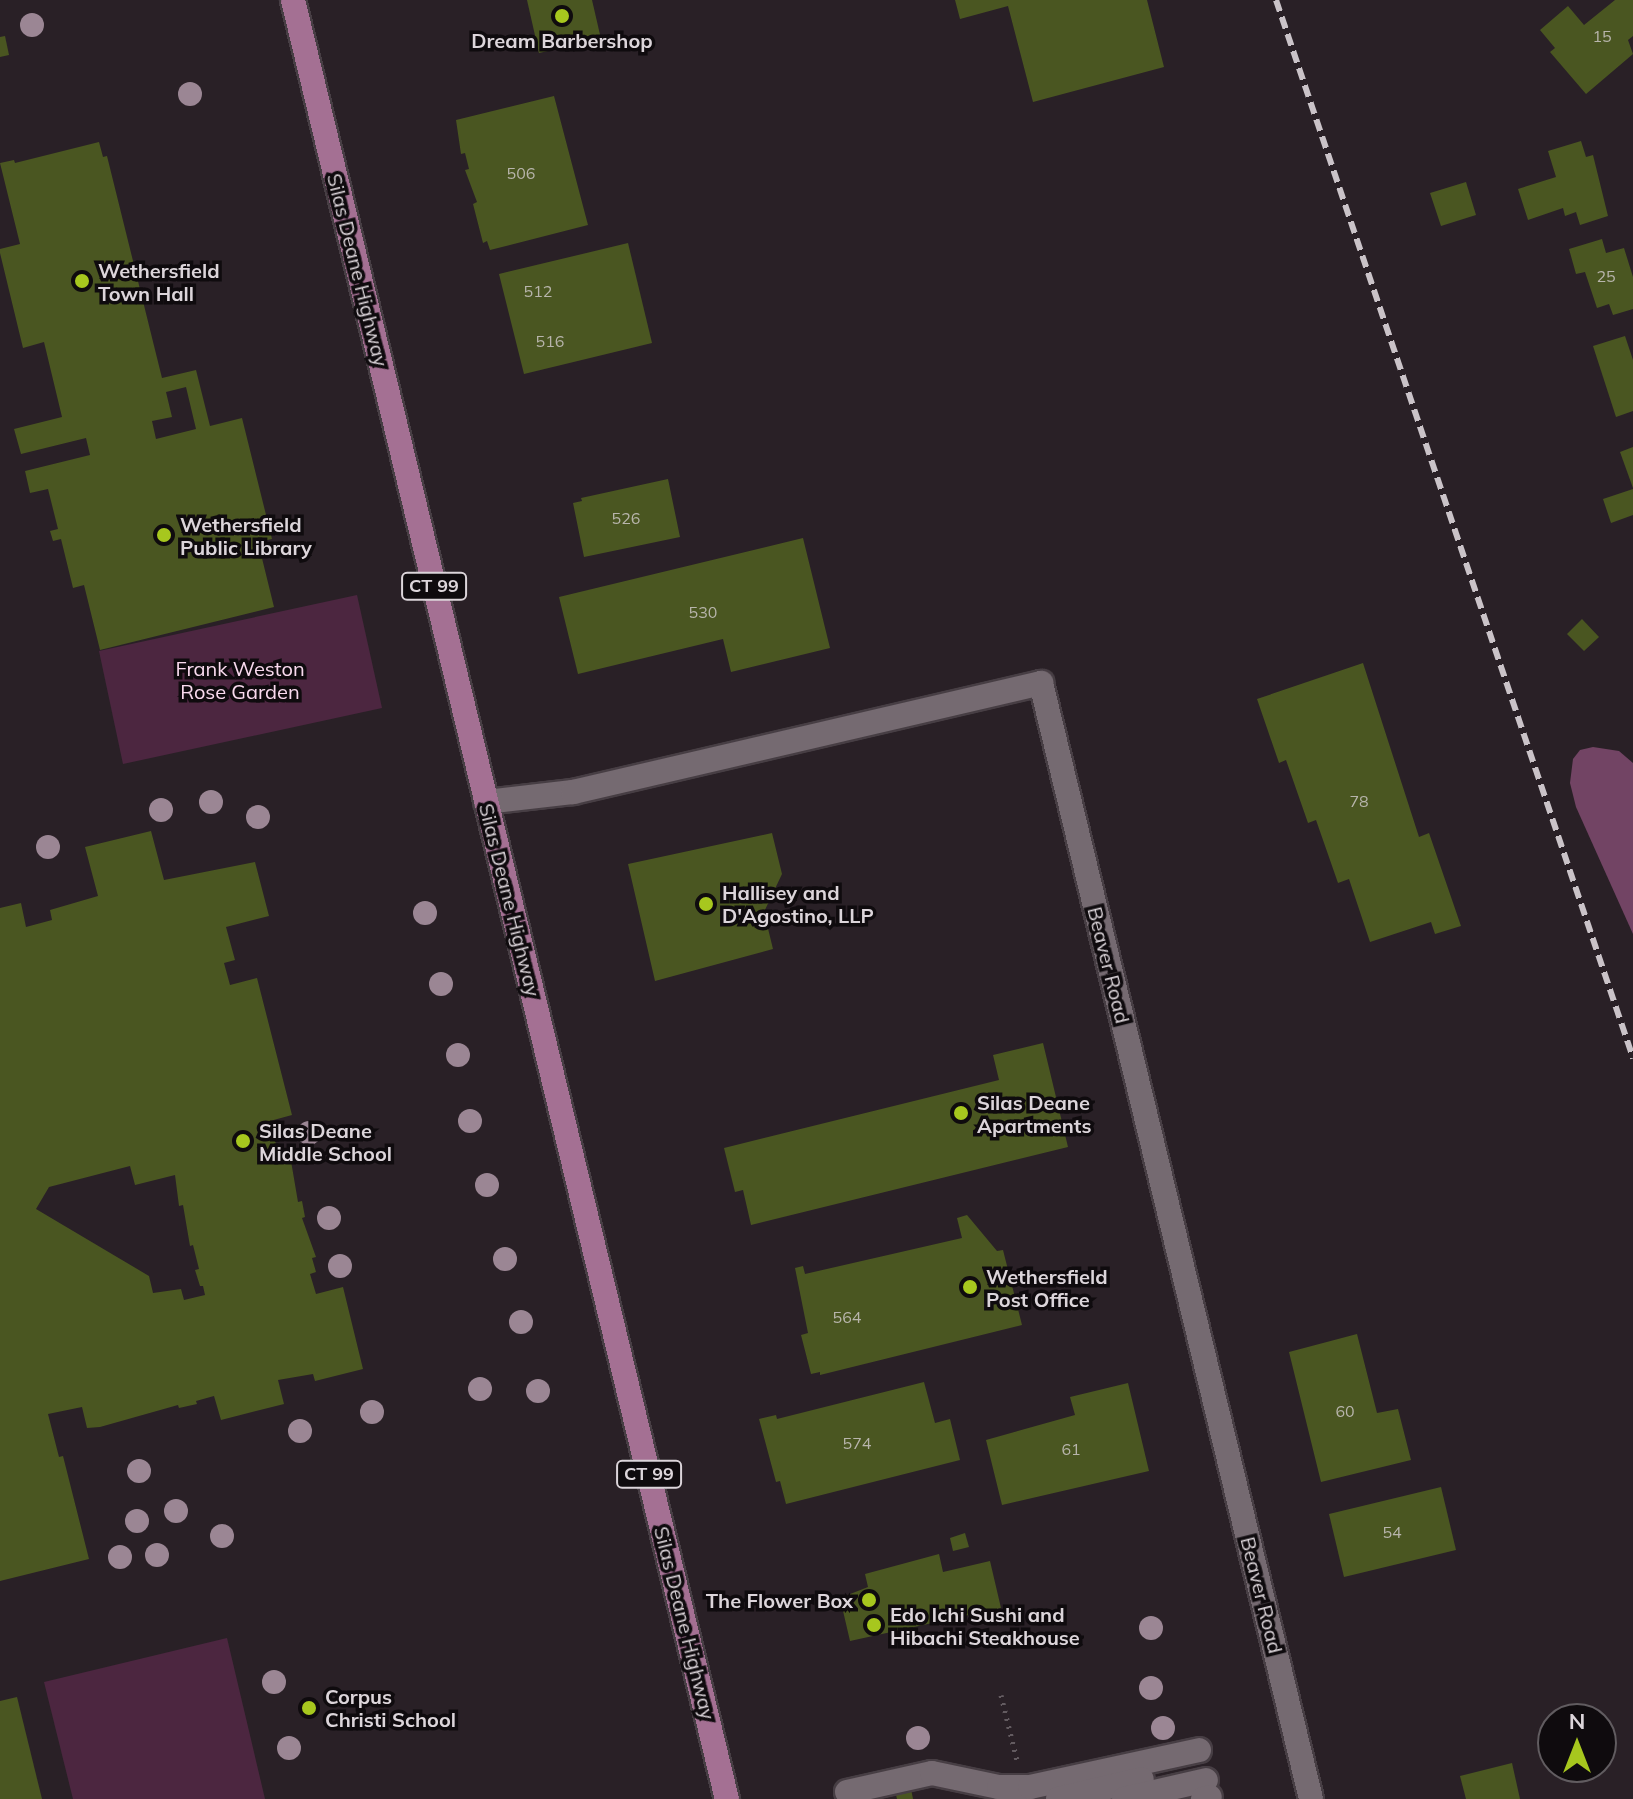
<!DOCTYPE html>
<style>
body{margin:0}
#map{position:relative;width:1633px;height:1799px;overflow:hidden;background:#292026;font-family:Mulish,sans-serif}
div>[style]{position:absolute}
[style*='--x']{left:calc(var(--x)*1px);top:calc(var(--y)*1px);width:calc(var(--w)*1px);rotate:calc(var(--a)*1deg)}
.green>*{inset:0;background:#4c2640}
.forest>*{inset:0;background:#724464}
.building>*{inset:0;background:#4a5621}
.path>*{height:5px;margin-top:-2.5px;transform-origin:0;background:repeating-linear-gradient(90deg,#635b60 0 2px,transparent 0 8px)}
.roads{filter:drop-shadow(2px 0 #473e44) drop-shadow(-2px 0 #473e44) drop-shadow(0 2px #473e44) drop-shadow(0 -2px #473e44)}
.minor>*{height:24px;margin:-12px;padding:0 12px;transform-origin:12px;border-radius:12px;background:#756a71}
.major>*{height:24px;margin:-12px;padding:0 12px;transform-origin:12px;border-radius:12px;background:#a47093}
.rail>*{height:6px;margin-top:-3px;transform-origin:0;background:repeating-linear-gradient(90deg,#cac3c8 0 12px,transparent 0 18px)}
.trees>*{width:24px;height:24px;margin:-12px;border-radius:50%;background:#9b8694}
.dots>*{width:22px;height:22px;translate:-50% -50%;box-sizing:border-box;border:4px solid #0f0b0e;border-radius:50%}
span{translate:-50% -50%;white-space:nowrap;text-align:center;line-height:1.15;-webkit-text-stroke:7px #0f0b0e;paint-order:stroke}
.number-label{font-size:16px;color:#b8b5ac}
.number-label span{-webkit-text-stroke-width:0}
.shield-label span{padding:2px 6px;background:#0f0b0e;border:2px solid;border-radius:6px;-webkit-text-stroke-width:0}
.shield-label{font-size:18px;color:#dcd5da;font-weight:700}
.poi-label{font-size:20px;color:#dcd5da;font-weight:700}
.left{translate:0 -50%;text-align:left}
.right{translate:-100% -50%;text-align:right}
.street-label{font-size:20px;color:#dcd5da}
.park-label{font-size:20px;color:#f9daee}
.north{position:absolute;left:1537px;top:1703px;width:80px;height:80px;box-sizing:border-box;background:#0f0b0e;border:2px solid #615c60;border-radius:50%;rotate:0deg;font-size:22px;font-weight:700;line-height:32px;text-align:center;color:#dcd5da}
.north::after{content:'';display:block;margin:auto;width:28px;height:36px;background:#a7c71e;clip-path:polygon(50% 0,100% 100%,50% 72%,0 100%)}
</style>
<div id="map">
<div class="green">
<i style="clip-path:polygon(357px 595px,382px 708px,123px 764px,99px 651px)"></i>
<i style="clip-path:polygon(227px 1638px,265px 1799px,73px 1799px,44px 1682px)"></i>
</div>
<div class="forest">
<i style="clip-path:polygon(1593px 747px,1619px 751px,1633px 763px,1633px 934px,1576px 807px,1570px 783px,1573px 759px,1580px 750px)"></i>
</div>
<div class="building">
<i style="clip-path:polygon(527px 0,592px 0,601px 39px,539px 53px)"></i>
<i style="clip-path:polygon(955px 0,1147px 0,1164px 67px,1033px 102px,1008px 6px,960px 19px)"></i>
<i style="clip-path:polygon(1615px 0,1633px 0,1633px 36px,1628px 40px,1633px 54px,1586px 94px,1550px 52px,1555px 48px,1540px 30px,1568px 6px,1584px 25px)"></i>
<i style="clip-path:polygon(5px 36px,9px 55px,0 57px,0 37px)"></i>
<i style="clip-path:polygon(554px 96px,588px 225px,490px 250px,487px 241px,483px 243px,473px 204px,477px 202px,465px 170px,469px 169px,465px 153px,461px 154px,456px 120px)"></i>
<i style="clip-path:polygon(1581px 141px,1586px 157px,1593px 155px,1608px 216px,1580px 225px,1576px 212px,1565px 216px,1563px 208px,1528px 220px,1518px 189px,1556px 177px,1548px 151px)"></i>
<i style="clip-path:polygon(evenodd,99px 142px,103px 157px,107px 156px,162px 378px,196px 370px,210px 426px,242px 418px,272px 539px,258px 542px,274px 607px,100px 650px,84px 585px,73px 588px,61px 539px,53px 541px,50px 531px,58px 529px,48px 489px,30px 493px,25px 471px,90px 455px,86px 438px,21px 454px,14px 429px,62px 417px,44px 342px,23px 348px,0 253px,0 249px,20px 244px,0 163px,14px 160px,15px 163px,99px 142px,186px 387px,196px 429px,156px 439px,152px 421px,172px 417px,166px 392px,186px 387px)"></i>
<i style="clip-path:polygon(1466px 182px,1476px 215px,1441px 226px,1430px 193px)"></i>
<i style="clip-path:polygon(1602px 239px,1606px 253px,1624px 248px,1633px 277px,1633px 309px,1613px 315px,1609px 304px,1597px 308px,1585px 272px,1576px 274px,1569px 249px)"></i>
<i style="clip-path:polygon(628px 243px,652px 343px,524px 374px,499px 274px)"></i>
<i style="clip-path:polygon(1625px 336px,1633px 360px,1633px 411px,1616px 417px,1593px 346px)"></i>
<i style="clip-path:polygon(1633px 447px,1633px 488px,1620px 452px)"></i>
<i style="clip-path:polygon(668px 479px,680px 537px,584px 557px,573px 503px,582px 501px,581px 498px)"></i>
<i style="clip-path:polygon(1633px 489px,1633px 515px,1611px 523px,1603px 499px)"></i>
<i style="clip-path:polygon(803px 538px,830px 648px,731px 672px,723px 639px,578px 674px,559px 597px)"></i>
<i style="clip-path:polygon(1582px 619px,1599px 637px,1584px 651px,1567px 634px)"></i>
<i style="clip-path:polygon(1363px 663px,1419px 837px,1429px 833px,1461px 926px,1435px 934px,1431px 922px,1370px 942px,1349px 879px,1338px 883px,1316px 820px,1308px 823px,1286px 760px,1279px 763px,1257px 699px)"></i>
<i style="clip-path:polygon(evenodd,151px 831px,164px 880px,255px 862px,269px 916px,226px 927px,235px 960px,224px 963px,230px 985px,257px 978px,292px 1115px,270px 1121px,278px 1152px,285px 1150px,288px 1162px,291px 1161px,298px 1202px,302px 1201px,305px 1217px,302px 1218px,316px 1257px,312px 1258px,316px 1272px,310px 1274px,316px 1294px,343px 1287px,363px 1369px,315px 1381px,313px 1374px,278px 1380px,284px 1404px,221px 1420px,214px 1396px,196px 1401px,197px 1404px,179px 1408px,178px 1405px,100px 1427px,87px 1428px,82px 1407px,48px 1414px,59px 1457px,63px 1456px,89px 1559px,0 1581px,0 908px,21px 903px,26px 927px,52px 920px,50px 910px,98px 896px,85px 847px,151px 831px,130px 1166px,135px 1185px,175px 1175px,179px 1206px,183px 1205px,190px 1246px,193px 1245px,199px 1269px,195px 1270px,200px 1286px,203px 1286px,205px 1295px,184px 1300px,181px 1289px,153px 1293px,149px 1276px,36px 1209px,49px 1187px,130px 1166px)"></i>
<i style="clip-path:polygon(772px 833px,782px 874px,764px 912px,773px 949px,655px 981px,628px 864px)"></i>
<i style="clip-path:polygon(1043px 1043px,1068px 1147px,751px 1225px,743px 1190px,735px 1192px,724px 1148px,999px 1080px,993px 1055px)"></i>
<i style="clip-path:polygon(967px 1215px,997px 1251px,1003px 1250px,1022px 1325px,820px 1375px,820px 1372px,811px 1374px,801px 1335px,808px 1333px,795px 1268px,803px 1266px,805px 1274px,962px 1238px,957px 1218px)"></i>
<i style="clip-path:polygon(1357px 1334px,1377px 1413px,1398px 1409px,1411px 1460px,1321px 1482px,1289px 1352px)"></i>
<i style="clip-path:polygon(924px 1382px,935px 1423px,950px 1419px,960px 1460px,786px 1504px,780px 1481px,776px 1482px,759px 1419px,776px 1415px,777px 1419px)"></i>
<i style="clip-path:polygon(1128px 1383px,1149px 1471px,1002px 1505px,986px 1440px,1075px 1415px,1070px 1397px)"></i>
<i style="clip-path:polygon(1441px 1487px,1456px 1550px,1344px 1577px,1329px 1514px)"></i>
<i style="clip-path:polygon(965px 1533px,969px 1547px,953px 1551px,950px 1538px)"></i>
<i style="clip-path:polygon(939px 1554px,943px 1572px,990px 1561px,1001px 1608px,850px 1641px,840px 1598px,868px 1587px,865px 1574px)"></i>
<i style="clip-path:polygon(17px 1697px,42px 1799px,0 1799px,0 1701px)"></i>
<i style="clip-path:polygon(1512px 1763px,1520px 1799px,1466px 1799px,1460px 1776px)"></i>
<i style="clip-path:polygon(909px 1779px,913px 1799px,897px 1799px,893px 1782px)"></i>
</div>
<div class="path">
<i style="--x:1001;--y:1695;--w:67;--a:76.2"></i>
</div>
<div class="roads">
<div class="minor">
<i style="--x:486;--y:802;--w:88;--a:-6.6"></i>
<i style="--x:573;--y:792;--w:481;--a:-13.1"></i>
<i style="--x:1041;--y:683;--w:1148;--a:76.4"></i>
<i style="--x:847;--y:1792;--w:87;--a:-12.6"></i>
<i style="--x:932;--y:1773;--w:68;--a:11.8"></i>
<i style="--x:999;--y:1787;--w:31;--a:0"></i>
<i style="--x:1030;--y:1787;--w:173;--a:-12.3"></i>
<i style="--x:1058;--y:1799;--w:86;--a:-13.4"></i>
<i style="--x:1124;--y:1799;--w:84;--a:-13"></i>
<i style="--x:1203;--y:1799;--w:7;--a:-16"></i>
</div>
<div class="major">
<i style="--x:293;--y:0;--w:1851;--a:76.44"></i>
</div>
</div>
<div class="rail">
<i style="--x:1276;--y:0;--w:1117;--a:71.35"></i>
</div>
<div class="trees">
<i style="left:32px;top:25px"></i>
<i style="left:190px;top:94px"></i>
<i style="left:211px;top:802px"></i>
<i style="left:161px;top:810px"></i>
<i style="left:258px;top:817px"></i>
<i style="left:48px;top:847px"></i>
<i style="left:425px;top:913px"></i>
<i style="left:441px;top:984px"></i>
<i style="left:458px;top:1055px"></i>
<i style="left:470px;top:1121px"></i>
<i style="left:309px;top:1133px"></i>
<i style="left:487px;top:1185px"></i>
<i style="left:329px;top:1218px"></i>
<i style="left:505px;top:1259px"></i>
<i style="left:340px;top:1266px"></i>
<i style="left:521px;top:1322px"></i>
<i style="left:480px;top:1389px"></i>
<i style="left:538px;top:1391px"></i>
<i style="left:372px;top:1412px"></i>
<i style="left:300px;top:1431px"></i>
<i style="left:139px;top:1471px"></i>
<i style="left:176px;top:1511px"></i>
<i style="left:137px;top:1521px"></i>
<i style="left:222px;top:1536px"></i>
<i style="left:157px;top:1555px"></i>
<i style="left:120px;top:1557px"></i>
<i style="left:1151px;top:1628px"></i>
<i style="left:274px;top:1682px"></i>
<i style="left:1151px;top:1688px"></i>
<i style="left:1163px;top:1728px"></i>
<i style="left:918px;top:1738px"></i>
<i style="left:289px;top:1748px"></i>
</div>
<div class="dots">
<i style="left:562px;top:16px;background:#a7c71e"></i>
<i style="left:82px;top:281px;background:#a7c71e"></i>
<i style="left:164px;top:535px;background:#a7c71e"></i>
<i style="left:706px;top:904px;background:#a7c71e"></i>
<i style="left:961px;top:1113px;background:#a7c71e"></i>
<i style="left:243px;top:1141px;background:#a7c71e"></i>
<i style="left:970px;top:1287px;background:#a7c71e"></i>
<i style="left:869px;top:1600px;background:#a7c71e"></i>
<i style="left:874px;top:1625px;background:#a7c71e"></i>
<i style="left:309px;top:1708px;background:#a7c71e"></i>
</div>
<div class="number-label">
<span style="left:1602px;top:36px">15</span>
<span style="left:521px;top:173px">506</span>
<span style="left:1606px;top:276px">25</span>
<span style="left:538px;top:291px">512</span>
<span style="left:550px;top:341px">516</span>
<span style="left:626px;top:518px">526</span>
<span style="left:703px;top:612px">530</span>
<span style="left:1359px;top:801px">78</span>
<span style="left:847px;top:1317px">564</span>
<span style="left:1345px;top:1411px">60</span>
<span style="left:857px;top:1443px">574</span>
<span style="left:1071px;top:1449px">61</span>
<span style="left:1392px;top:1532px">54</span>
</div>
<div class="shield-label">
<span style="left:434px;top:586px">CT 99</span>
<span style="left:649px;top:1474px">CT 99</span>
</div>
<div class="poi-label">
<span style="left:562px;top:40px">Dream Barbershop</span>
<span class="left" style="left:98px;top:282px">Wethersfield<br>Town Hall</span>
<span class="left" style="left:180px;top:536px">Wethersfield<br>Public Library</span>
<span class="left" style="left:722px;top:904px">Hallisey and<br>D'Agostino, LLP</span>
<span class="left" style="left:977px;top:1114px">Silas Deane<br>Apartments</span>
<span class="left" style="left:259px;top:1142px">Silas Deane<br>Middle School</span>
<span class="left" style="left:986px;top:1288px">Wethersfield<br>Post Office</span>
<span class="right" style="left:853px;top:1600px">The Flower Box</span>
<span class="left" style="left:890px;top:1626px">Edo Ichi Sushi and<br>Hibachi Steakhouse</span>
<span class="left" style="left:325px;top:1708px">Corpus<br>Christi School</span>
</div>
<div class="street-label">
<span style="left:358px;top:270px;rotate:76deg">Silas Deane Highway</span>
<span style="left:510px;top:900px;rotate:76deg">Silas Deane Highway</span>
<span style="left:1109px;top:965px;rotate:76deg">Beaver Road</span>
<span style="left:1262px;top:1595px;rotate:76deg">Beaver Road</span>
<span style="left:685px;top:1623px;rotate:76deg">Silas Deane Highway</span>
</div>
<div class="park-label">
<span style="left:240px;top:680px">Frank Weston<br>Rose Garden</span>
</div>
<div class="north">N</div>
</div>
